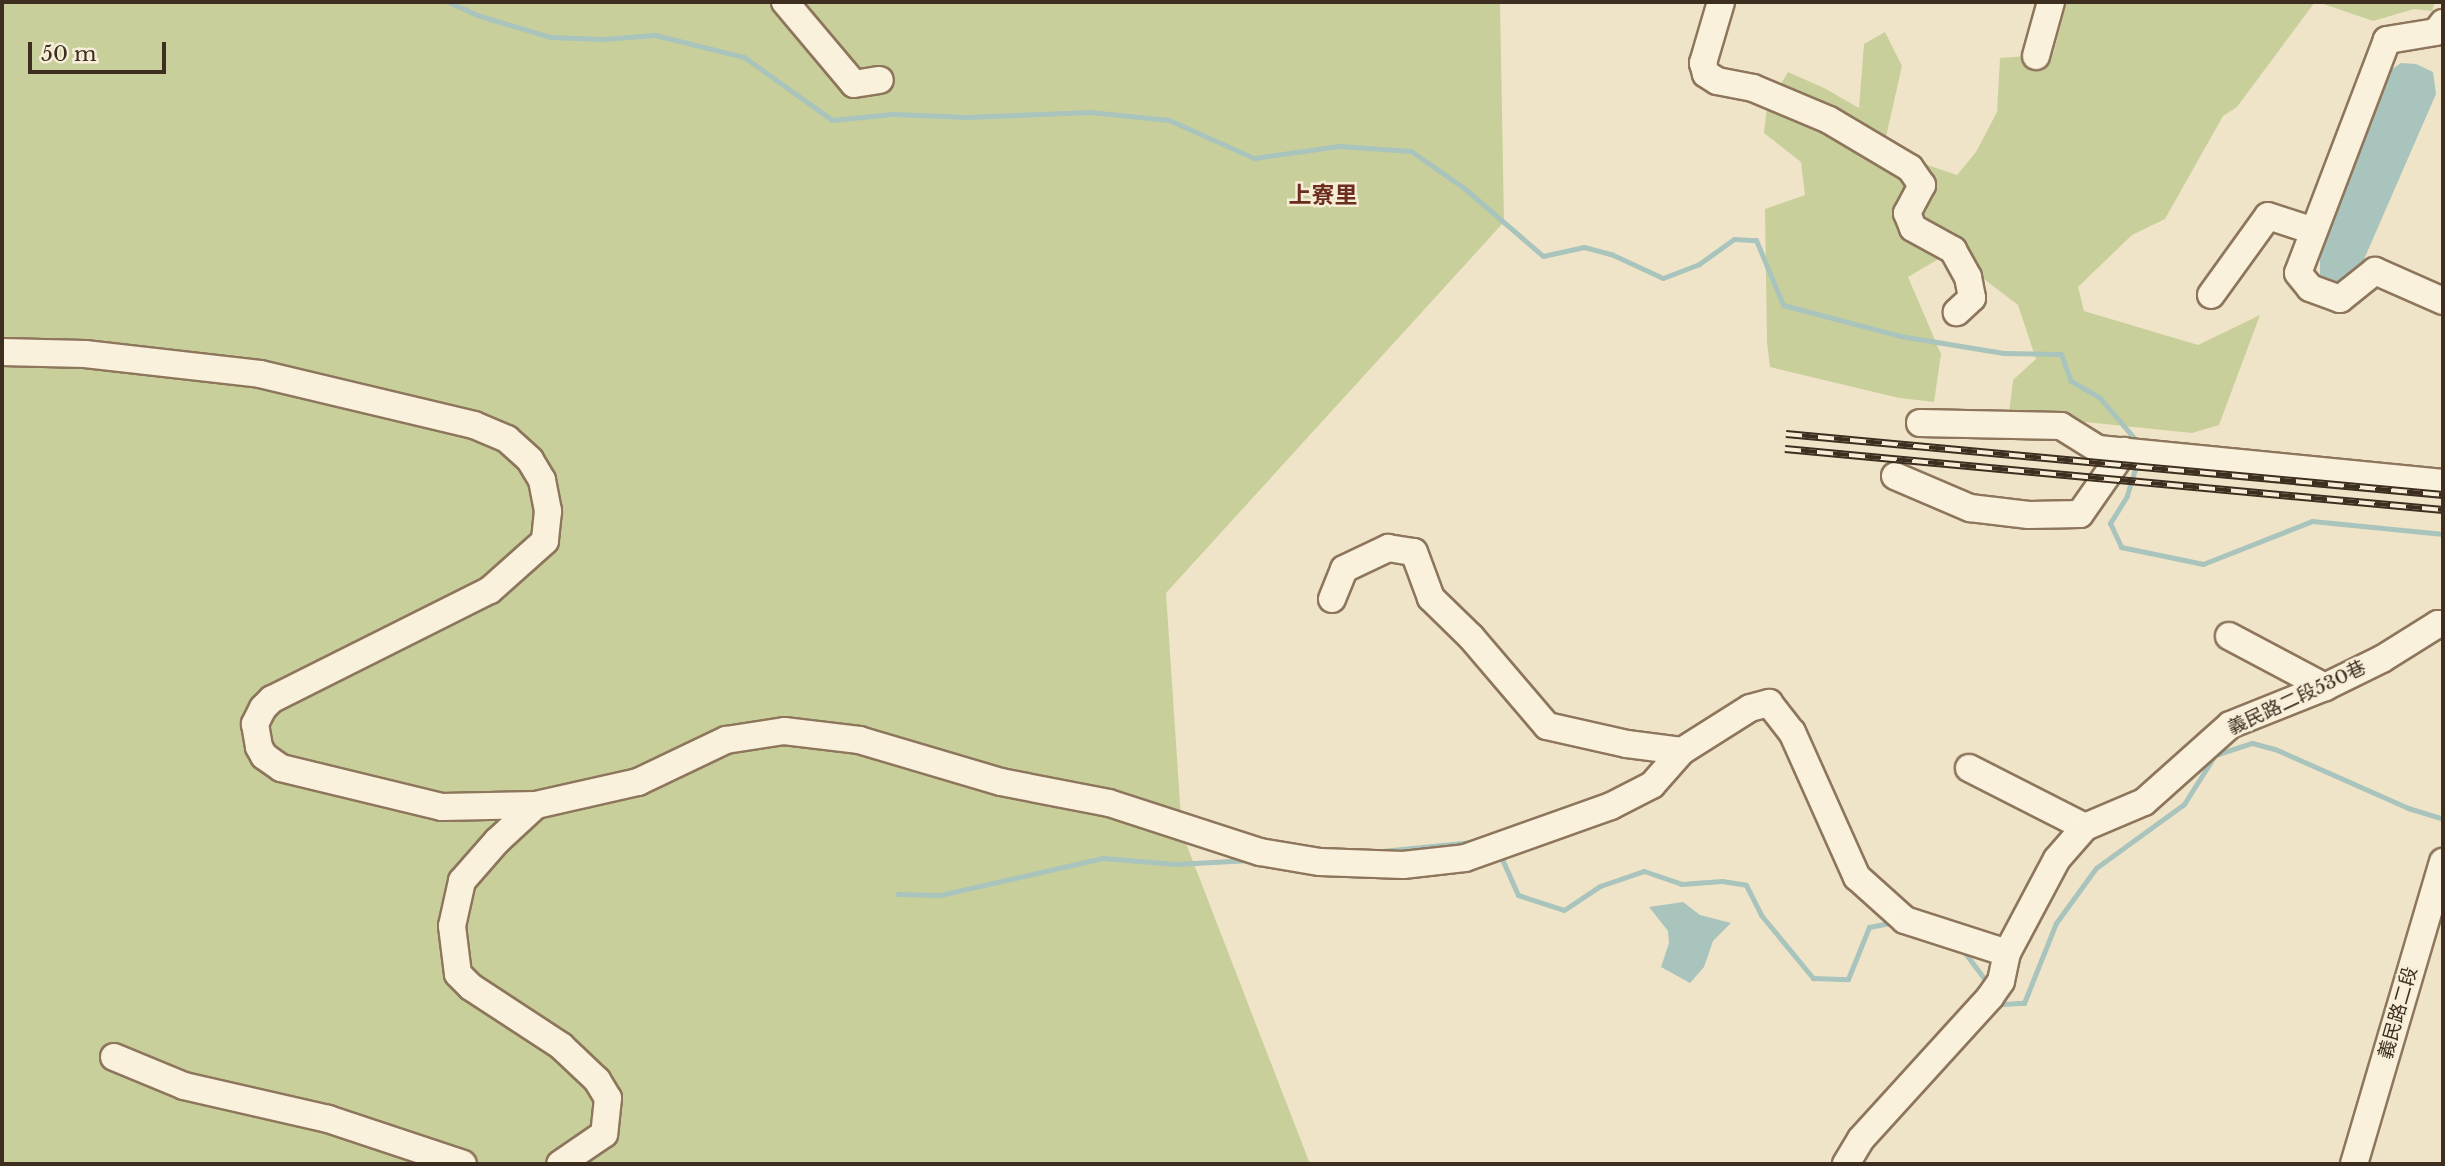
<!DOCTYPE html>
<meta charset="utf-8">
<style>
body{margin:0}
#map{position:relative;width:2445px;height:1166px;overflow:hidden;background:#f0e4c8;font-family:"Libre Baskerville","Noto Sans TC",serif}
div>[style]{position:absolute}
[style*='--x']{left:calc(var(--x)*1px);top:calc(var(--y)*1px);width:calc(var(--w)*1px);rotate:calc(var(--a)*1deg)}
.green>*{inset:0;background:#c9cf9b}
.water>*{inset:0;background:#a9c4bc}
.stream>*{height:5px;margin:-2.5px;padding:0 2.5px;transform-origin:2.5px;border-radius:2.5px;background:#a9c4bc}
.roads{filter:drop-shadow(2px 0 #8d765c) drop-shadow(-2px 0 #8d765c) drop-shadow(0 2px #8d765c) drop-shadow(0 -2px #8d765c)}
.minor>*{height:26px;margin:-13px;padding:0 13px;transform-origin:13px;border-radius:13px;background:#faf1dc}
.rail>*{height:8px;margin-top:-4px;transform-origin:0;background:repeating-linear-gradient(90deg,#f7eed8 0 16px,#3d2e20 0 32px);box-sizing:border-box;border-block:2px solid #3d2e20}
span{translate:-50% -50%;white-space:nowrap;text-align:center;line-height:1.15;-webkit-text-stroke:5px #f7eed8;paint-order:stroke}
.street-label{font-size:19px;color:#3d2e20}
.quarter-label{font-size:23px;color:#6b2e1e;font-weight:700}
.frame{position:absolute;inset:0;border:4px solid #3d2e20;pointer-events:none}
.scale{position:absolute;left:28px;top:42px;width:138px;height:32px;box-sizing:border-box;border:4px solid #3d2e20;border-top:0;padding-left:9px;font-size:21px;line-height:24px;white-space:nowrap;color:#3d2e20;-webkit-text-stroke:5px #f7eed8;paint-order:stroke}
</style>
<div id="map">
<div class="green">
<i style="clip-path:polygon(2px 2px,1500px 2px,1504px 222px,1166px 593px,1182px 833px,1310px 1164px,2px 1164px)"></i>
<i style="clip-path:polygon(2067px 2px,2315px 2px,2237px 107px,2223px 116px,2165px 219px,2132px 235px,2078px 287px,2084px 311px,2198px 345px,2260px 315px,2219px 425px,2192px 433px,2009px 414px,2013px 380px,2036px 359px,2018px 305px,1959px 260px,1942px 257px,1908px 277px,1941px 354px,1934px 402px,1899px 398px,1770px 367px,1767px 342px,1765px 209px,1805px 195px,1801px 162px,1764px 133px,1767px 107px,1788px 72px,1824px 88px,1859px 108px,1864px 44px,1885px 32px,1902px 66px,1883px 150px,1957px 175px,1976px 152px,1997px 112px,2000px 58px,2053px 54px)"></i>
<i style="clip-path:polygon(2318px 2px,2435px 2px,2432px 11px,2414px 9px,2373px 21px)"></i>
</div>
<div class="water">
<i style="clip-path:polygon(2401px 63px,2416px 64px,2433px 72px,2436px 94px,2362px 264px,2350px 281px,2331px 287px,2320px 275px,2320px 239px,2388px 72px)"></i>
<i style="clip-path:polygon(1683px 902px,1700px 915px,1731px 923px,1713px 941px,1704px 967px,1690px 983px,1661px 967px,1669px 943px,1668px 931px,1649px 907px)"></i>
</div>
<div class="stream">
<i style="--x:449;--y:2;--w:31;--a:25"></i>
<i style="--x:477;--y:15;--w:76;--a:16.8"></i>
<i style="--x:550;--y:37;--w:53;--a:2.2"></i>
<i style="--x:603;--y:39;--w:52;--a:-4.4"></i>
<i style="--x:655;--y:35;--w:92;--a:13.9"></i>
<i style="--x:744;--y:57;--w:108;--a:35.6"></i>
<i style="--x:832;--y:120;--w:61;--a:-5.6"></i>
<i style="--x:893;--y:114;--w:73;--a:2.4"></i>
<i style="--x:966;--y:117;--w:124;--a:-2.3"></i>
<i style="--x:1090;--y:112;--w:79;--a:5.8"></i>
<i style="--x:1169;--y:120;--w:93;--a:24.1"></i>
<i style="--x:1254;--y:158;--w:86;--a:-8"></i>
<i style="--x:1339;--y:146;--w:72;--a:4"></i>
<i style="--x:1411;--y:151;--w:65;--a:34.9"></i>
<i style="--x:1464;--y:188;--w:104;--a:40.7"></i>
<i style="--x:1543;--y:256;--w:42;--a:-12.4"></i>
<i style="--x:1584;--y:247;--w:28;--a:15"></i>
<i style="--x:1611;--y:254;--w:57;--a:24.8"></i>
<i style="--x:1663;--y:278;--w:39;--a:-21"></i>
<i style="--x:1699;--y:264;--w:43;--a:-35.5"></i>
<i style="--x:1734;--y:239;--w:22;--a:3"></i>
<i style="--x:1756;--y:240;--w:70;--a:67.4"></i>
<i style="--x:1783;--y:305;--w:121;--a:14.8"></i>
<i style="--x:1900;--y:336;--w:105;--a:9.3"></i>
<i style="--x:2004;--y:353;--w:57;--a:1"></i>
<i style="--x:2061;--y:354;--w:29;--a:70"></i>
<i style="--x:2071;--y:381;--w:34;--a:30"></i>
<i style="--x:2100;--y:398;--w:62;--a:49.6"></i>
<i style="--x:2135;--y:469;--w:28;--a:107"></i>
<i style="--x:2127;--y:496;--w:32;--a:122"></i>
<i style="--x:2110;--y:523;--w:26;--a:65"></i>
<i style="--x:2121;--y:547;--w:84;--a:11.7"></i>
<i style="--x:2203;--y:564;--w:117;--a:-21.5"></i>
<i style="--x:2312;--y:521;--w:132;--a:5.7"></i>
<i style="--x:1372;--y:852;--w:101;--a:-5.7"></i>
<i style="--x:1496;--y:854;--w:8;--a:40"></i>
<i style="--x:1502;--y:859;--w:39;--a:66"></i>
<i style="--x:1518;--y:895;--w:48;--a:18.1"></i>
<i style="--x:1564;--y:910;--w:43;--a:-33.7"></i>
<i style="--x:1600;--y:886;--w:46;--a:-18.8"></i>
<i style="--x:1644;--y:871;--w:39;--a:19"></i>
<i style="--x:1681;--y:884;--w:41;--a:-4.2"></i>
<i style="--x:1722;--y:881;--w:24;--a:9"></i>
<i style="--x:1746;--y:885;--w:34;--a:63"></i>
<i style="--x:1761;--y:915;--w:82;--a:50.5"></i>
<i style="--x:1813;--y:978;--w:35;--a:2"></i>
<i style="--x:1848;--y:979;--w:56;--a:-68"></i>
<i style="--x:1869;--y:927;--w:26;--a:-11"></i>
<i style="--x:898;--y:894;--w:42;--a:1.4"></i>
<i style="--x:940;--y:895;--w:167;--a:-12.8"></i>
<i style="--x:1103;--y:858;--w:73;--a:4.7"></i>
<i style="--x:1176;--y:864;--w:74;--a:-3.1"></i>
<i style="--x:1965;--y:953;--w:39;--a:53"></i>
<i style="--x:1998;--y:998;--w:7;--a:56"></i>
<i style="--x:2002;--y:1004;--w:22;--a:-3"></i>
<i style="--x:2024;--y:1003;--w:86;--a:-68.2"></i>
<i style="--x:2056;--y:923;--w:68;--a:-54"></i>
<i style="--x:2096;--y:868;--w:109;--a:-36"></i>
<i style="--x:2184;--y:804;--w:58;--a:-57.7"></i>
<i style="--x:2215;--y:755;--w:39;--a:-18"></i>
<i style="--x:2252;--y:743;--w:24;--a:15"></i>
<i style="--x:2275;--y:749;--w:145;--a:23.9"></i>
<i style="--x:2408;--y:808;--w:37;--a:17"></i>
</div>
<div class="roads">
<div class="minor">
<i style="--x:785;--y:2;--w:107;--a:49.9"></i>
<i style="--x:854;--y:84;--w:26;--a:-9"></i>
<i style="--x:1721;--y:2;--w:64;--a:106.4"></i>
<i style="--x:1703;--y:63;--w:11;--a:75"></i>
<i style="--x:1706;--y:74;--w:13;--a:32"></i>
<i style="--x:1717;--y:81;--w:37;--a:11"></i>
<i style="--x:1753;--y:88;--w:82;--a:22.8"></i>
<i style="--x:1829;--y:120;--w:94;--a:30.7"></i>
<i style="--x:1910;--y:168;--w:21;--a:55"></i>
<i style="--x:1922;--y:185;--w:32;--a:118"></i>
<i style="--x:1907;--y:213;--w:16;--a:68"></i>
<i style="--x:1913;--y:228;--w:46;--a:28.8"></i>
<i style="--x:1953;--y:250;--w:31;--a:61"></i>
<i style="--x:1968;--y:277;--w:21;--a:79"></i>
<i style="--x:1972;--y:298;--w:21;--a:137"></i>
<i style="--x:2443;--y:23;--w:11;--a:128"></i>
<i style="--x:2436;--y:32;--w:50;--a:170.7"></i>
<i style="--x:2387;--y:40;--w:249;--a:110.9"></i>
<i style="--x:2298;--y:273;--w:19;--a:51"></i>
<i style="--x:2310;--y:288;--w:32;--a:20"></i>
<i style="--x:2340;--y:299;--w:45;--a:-38.7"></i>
<i style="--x:2375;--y:271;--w:74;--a:23.8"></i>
<i style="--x:2036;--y:56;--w:56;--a:-74.5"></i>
<i style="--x:2211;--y:295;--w:97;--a:-54.2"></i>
<i style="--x:2268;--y:216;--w:48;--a:18.1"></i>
<i style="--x:2;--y:352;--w:83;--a:1.4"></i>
<i style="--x:85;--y:354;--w:176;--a:6.5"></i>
<i style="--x:260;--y:374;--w:220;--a:13.4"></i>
<i style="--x:474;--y:425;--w:36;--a:23"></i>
<i style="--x:507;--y:439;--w:31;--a:42"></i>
<i style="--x:530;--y:460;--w:23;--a:59"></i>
<i style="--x:542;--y:480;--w:32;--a:79"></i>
<i style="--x:548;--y:511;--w:30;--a:96"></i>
<i style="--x:545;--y:541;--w:74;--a:138.3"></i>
<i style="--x:490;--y:590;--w:244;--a:153.4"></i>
<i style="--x:272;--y:699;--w:13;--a:135"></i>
<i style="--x:263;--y:708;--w:18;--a:117"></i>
<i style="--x:255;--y:724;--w:23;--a:80"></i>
<i style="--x:259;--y:747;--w:10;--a:61"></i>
<i style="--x:264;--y:756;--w:21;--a:35"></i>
<i style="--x:281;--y:768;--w:166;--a:13.6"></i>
<i style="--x:442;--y:807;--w:94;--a:-1.2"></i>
<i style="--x:536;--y:805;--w:105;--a:-12.7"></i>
<i style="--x:638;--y:782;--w:98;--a:-25.5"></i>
<i style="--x:726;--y:740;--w:59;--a:-8.8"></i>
<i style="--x:784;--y:731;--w:76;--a:6.8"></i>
<i style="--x:859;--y:740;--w:148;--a:16.5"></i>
<i style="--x:1001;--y:782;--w:110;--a:11"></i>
<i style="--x:1109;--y:803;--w:159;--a:18"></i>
<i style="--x:1260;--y:852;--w:61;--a:9.5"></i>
<i style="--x:1320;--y:862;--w:83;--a:2.1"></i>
<i style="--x:1403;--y:865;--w:62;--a:-6.4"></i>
<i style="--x:1465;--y:858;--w:155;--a:-19.6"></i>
<i style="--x:1611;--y:806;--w:46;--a:-27.1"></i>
<i style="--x:1652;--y:785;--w:45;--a:-48.6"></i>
<i style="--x:1920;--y:423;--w:141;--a:1.2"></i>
<i style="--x:2061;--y:426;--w:44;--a:31.9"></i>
<i style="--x:2098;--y:449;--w:347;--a:5.6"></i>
<i style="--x:1895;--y:476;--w:82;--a:23.1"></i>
<i style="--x:1970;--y:508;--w:59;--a:6.8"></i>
<i style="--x:2029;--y:515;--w:51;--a:-1.1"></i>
<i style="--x:2080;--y:514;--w:77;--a:-55.1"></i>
<i style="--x:1332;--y:599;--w:32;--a:-68"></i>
<i style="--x:1344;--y:569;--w:49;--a:-25.5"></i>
<i style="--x:1388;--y:548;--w:26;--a:9"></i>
<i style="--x:1414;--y:552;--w:49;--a:69.7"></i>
<i style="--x:1431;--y:598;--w:56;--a:44.3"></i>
<i style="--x:1471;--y:637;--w:117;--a:49.5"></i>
<i style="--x:1547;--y:726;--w:82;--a:12.7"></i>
<i style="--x:1627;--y:744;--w:55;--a:7.3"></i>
<i style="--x:1682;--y:751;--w:80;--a:-32.3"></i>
<i style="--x:1750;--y:708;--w:20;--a:-15"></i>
<i style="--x:1769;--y:703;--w:37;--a:52"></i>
<i style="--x:1792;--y:732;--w:159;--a:65.9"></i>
<i style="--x:1857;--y:877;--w:64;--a:41.9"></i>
<i style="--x:1905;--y:920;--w:107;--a:17.9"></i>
<i style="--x:2229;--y:636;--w:109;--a:28"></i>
<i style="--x:1969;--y:768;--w:130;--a:27"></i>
<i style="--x:536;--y:805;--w:53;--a:137.3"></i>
<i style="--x:497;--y:841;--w:53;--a:131.2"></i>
<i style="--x:462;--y:881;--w:46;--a:102.5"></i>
<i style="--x:452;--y:926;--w:48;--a:82.9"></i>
<i style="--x:458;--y:974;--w:18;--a:45"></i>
<i style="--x:471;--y:987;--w:108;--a:33.2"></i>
<i style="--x:561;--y:1046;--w:50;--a:43.4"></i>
<i style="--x:597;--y:1080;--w:21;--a:59"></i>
<i style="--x:608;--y:1098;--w:36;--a:96"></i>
<i style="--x:604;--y:1134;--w:53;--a:145.7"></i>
<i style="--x:114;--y:1057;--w:76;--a:22.5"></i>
<i style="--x:184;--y:1086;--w:148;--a:12.9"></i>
<i style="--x:328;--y:1119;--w:142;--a:18.4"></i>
<i style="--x:1846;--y:1164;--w:29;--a:-59"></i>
<i style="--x:1861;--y:1139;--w:192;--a:-47.7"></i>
<i style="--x:1990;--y:997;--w:19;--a:-55"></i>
<i style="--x:2001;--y:981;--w:29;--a:-78"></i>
<i style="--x:2007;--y:953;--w:106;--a:-62"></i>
<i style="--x:2057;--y:859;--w:43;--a:-48.8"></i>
<i style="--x:2085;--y:827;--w:64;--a:-23"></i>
<i style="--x:2144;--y:802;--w:115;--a:-41.8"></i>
<i style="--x:2230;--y:725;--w:102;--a:-21.8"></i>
<i style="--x:2325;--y:687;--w:64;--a:-26.2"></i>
<i style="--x:2382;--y:659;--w:66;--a:-32"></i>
<i style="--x:2438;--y:624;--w:5;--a:0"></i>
<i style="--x:2354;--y:1164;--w:315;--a:-73.6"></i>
</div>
</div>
<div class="rail">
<i style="--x:1786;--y:434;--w:660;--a:5.3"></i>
<i style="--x:1785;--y:449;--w:661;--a:5.3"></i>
</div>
<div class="street-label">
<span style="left:2297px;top:698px;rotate:-25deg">義民路二段530巷</span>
<span style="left:2398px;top:1013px;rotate:-74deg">義民路二段</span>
</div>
<div class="quarter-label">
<span style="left:1323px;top:195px">上寮里</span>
</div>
<div class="frame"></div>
<div class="scale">50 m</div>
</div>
